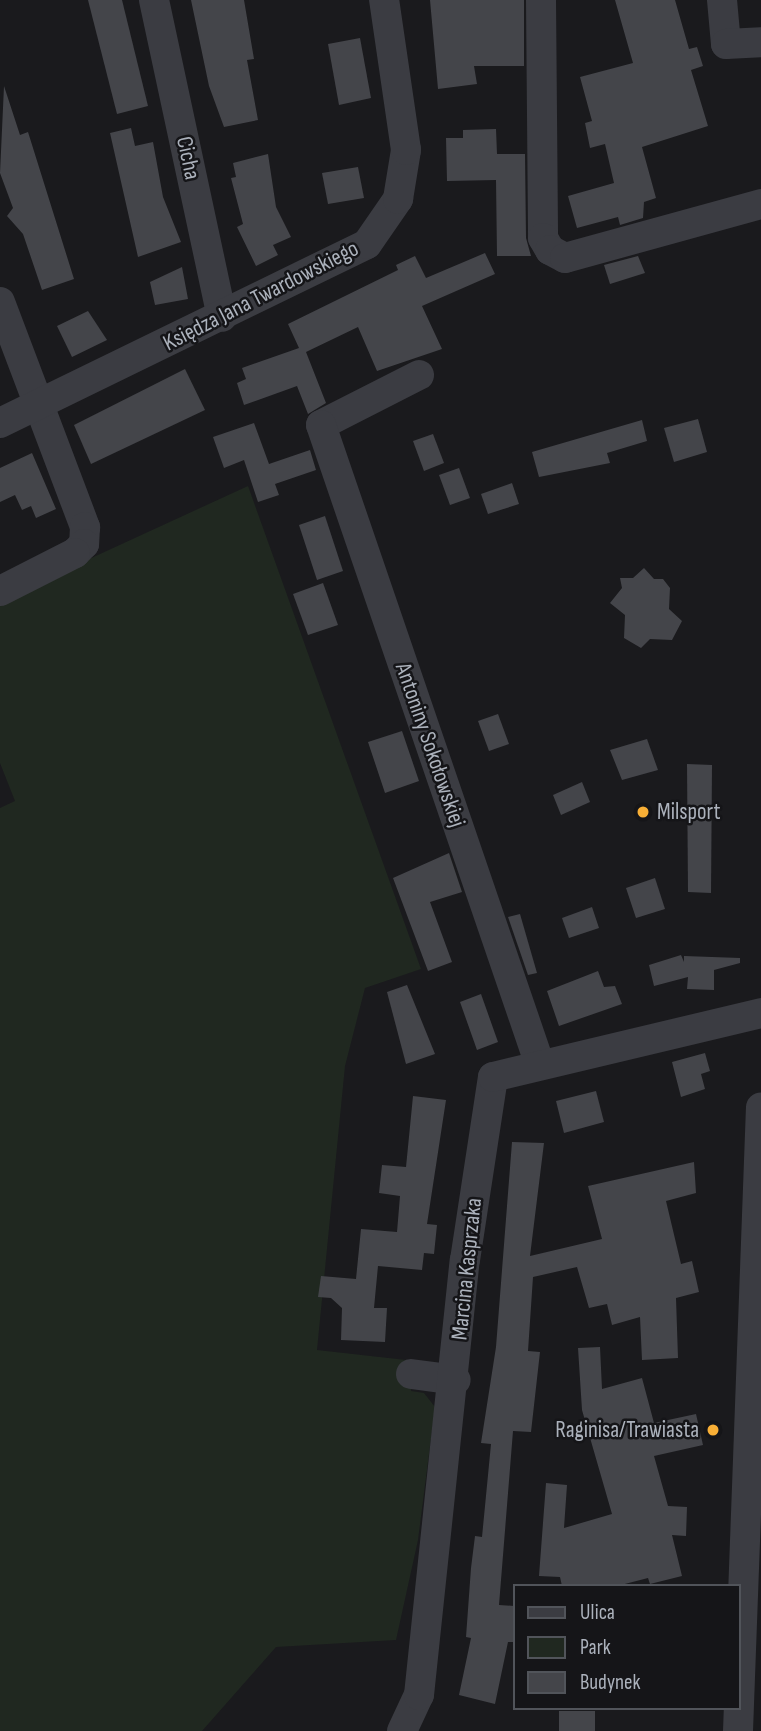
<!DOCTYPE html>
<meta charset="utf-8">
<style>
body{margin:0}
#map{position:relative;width:761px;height:1731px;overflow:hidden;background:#1a1a1d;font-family:"Sofia Sans Condensed",sans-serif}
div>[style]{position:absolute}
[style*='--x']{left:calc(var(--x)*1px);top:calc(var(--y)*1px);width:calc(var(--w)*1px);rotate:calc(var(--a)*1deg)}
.green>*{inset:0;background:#202820}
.building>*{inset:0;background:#44454a}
.minor>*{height:30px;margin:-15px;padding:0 15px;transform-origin:15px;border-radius:15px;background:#3b3c42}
.dots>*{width:19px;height:19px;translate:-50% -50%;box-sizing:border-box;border:4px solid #151518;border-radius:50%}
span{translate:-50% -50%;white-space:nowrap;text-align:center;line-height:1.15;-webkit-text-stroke:5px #151518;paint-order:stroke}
.street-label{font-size:23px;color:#acb2bc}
.poi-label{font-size:23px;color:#acb2bc}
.left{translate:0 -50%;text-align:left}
.right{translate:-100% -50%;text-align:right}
.legend{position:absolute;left:513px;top:1584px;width:228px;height:126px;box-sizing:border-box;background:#151518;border:2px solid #51545a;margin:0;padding:9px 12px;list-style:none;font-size:21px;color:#acb2bc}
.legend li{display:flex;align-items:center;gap:14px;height:35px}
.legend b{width:35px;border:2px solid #51545a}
</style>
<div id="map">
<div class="green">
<i style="clip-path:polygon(248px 486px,421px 969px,365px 988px,345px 1066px,317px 1350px,415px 1361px,411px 1391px,424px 1393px,435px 1407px,418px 1540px,396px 1640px,276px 1647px,202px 1731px,0 1731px,0 808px,15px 801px,0 763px,0 600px)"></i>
</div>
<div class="building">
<i style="clip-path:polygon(88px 0,122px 0,148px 106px,117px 114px)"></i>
<i style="clip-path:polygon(191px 0,244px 0,254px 59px,247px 60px,258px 120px,224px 127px,209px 86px)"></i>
<i style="clip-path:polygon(430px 0,524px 0,524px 66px,474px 66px,477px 84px,438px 89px)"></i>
<i style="clip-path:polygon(615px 0,675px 0,689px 49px,697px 47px,703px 66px,691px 70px,708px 126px,642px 147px,656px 198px,644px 202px,643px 218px,620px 225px,618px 217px,577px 228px,568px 196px,614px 183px,605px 144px,590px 148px,585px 123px,592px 121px,580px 77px,633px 63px)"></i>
<i style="clip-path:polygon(360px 38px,371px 98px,339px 105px,328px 44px)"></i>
<i style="clip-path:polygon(4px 86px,20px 135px,28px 132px,74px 279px,42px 290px,23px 234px,7px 216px,13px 208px,0 173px)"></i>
<i style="clip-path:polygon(131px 128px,135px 146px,153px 142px,163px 197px,181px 242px,138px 257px,110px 133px)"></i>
<i style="clip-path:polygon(496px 129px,497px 154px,525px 154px,526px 238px,531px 256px,497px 256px,496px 180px,447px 181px,446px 138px,463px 138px,463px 130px)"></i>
<i style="clip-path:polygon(268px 154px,276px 207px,291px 237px,273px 245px,278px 255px,256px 266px,237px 227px,243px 224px,231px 178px,236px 177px,233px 163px)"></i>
<i style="clip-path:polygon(358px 167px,364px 198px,328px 204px,322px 173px)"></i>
<i style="clip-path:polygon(485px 253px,495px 274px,422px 306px,442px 349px,377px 371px,358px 327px,306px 352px,326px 403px,308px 414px,297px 386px,244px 405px,237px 383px,246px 379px,242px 368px,299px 348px,288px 324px,398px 270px,396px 265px,415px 256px,426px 278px)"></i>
<i style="clip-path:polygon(638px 256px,645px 273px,610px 284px,604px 265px)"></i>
<i style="clip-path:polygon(182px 267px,188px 299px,155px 305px,150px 282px)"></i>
<i style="clip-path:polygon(88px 311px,107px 340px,72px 357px,57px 326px)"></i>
<i style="clip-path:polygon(185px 369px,205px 410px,91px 464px,74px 425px)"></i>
<i style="clip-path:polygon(698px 419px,707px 452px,674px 462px,664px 428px)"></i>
<i style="clip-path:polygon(642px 420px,647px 441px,607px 453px,610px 463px,539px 477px,532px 452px)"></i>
<i style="clip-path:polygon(254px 423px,269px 464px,310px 450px,316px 470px,275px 484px,279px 495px,258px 502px,244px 460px,224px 468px,213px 437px)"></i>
<i style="clip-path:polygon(433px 434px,444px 463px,424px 471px,413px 441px)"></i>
<i style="clip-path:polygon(32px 453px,56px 509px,36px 518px,31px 506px,22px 510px,15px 495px,0 502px,0 468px)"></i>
<i style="clip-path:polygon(459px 468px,470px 498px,450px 505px,439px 475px)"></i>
<i style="clip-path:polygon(512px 483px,519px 504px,488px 514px,481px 494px)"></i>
<i style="clip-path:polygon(325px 516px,343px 571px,317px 580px,299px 525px)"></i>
<i style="clip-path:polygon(644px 568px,654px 579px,663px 579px,670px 588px,669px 609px,682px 621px,672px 640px,650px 639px,641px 648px,624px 638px,625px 615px,610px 603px,622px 588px,620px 578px,633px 578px)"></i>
<i style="clip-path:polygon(323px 583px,338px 625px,308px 635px,293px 594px)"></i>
<i style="clip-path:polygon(498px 714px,509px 744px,489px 751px,478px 721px)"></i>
<i style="clip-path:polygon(402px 731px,419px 781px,385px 793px,368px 742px)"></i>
<i style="clip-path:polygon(647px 739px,658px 770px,622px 780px,610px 750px)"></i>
<i style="clip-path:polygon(687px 764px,712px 765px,711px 893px,688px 892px)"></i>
<i style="clip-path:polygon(582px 782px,590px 802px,561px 815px,553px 795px)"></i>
<i style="clip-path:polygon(449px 853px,462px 892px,430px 902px,452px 962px,428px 971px,393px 878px)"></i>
<i style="clip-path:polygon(655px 878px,665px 909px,636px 918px,626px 888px)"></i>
<i style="clip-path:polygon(592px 907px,599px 928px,569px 938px,562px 918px)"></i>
<i style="clip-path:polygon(520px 914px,537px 973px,528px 975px,508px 917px)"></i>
<i style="clip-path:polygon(681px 955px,684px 962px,684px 956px,740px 958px,740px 963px,714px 970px,714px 990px,687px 989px,688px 977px,654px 986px,649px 965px)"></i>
<i style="clip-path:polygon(598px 971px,604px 987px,615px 986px,622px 1004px,559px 1026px,547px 991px)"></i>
<i style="clip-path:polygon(407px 985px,435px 1054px,406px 1064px,387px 992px)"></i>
<i style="clip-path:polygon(481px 994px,498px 1042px,477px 1050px,460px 1002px)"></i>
<i style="clip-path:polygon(705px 1053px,710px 1071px,701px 1074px,705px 1089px,681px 1097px,672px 1062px)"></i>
<i style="clip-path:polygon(596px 1091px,604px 1122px,564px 1133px,556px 1101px)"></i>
<i style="clip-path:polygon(413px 1096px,446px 1100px,427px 1224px,437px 1225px,434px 1254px,424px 1253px,422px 1270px,378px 1266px,374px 1308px,387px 1308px,385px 1342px,341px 1340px,342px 1308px,331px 1298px,318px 1297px,321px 1276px,356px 1279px,361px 1229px,397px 1232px,400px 1196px,379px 1193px,382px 1165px,406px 1167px)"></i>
<i style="clip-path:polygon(512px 1142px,544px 1143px,530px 1256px,602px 1239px,588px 1186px,694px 1162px,696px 1193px,666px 1201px,681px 1264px,692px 1261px,699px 1292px,676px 1298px,678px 1358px,642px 1360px,640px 1317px,612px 1325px,607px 1304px,589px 1308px,577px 1267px,533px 1277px,528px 1351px,540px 1352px,531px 1432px,513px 1431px,499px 1605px,514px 1606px,514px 1642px,508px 1642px,495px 1704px,459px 1695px,471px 1638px,466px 1637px,471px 1568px,475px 1536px,482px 1537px,491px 1444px,481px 1443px,496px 1347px)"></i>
<i style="clip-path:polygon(600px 1347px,602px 1389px,642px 1378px,654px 1423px,696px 1414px,703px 1445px,654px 1456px,668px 1506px,687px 1507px,686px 1536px,672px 1535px,682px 1576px,650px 1584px,648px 1578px,617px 1586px,562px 1586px,560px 1577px,539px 1576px,546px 1483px,567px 1485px,564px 1528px,612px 1514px,582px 1410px,578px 1348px)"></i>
<i style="clip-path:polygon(559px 1711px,595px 1711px,595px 1731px,559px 1731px)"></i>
</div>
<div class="minor">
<i style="--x:154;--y:0;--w:324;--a:77.9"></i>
<i style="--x:541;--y:0;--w:238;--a:89.5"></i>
<i style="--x:543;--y:238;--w:14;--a:60"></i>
<i style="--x:550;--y:250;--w:17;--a:28"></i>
<i style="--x:565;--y:258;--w:203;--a:-15.4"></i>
<i style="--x:722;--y:0;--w:44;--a:84.8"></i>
<i style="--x:726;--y:44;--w:35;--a:-3"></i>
<i style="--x:0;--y:302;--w:241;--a:69.3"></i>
<i style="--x:85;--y:527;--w:17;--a:93"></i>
<i style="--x:84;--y:544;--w:13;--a:135"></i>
<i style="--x:75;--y:553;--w:84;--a:153.1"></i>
<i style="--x:419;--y:375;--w:110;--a:153"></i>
<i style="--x:321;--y:425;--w:676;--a:71.11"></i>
<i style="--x:0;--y:423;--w:408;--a:-26"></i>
<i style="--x:367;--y:244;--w:55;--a:-55.4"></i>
<i style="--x:398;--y:199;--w:50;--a:-80.7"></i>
<i style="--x:406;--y:150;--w:152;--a:-98.3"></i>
<i style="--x:411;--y:1374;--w:45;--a:7.6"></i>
<i style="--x:402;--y:1731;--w:40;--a:-65"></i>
<i style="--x:419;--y:1695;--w:437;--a:-84"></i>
<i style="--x:465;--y:1260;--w:185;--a:-81.3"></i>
<i style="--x:493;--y:1077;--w:276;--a:-13.4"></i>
<i style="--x:738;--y:1731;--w:624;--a:-87.89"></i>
</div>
<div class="dots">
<i style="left:643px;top:812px;background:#f8af36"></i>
<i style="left:713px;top:1430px;background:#f8af36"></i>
</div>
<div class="street-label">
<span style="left:188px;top:158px;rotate:78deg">Cicha</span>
<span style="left:261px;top:296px;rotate:-27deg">Księdza Jana Twardowskiego</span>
<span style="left:430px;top:745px;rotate:71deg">Antoniny Sokołowskiej</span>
<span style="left:467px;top:1269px;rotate:-84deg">Marcina Kasprzaka</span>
</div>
<div class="poi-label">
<span class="left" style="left:657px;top:812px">Milsport</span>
<span class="right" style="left:699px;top:1430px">Raginisa/Trawiasta</span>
</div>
<ul class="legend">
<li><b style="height:9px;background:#3b3c42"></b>Ulica</li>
<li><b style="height:19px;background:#202820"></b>Park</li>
<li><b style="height:19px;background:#44454a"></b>Budynek</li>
</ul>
</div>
